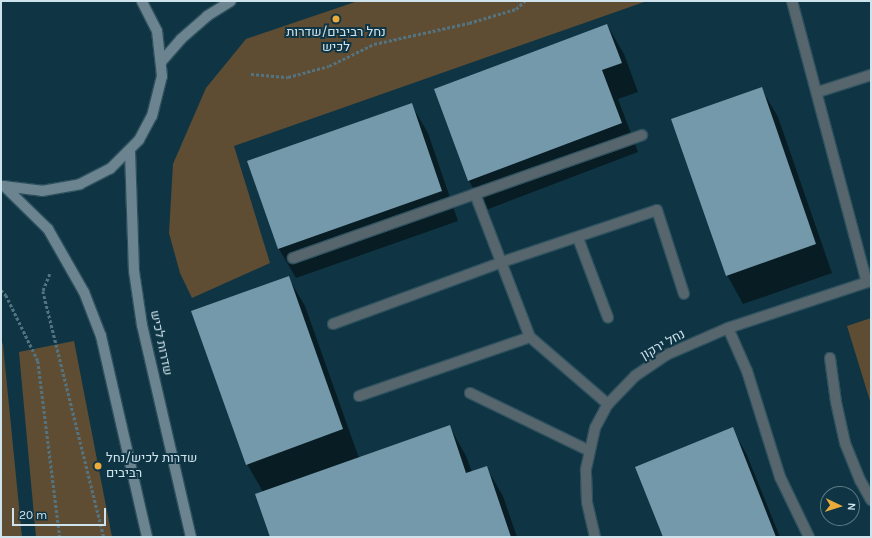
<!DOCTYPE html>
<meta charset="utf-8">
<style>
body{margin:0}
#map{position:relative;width:872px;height:538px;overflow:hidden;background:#0f3544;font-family:Karla,Heebo,sans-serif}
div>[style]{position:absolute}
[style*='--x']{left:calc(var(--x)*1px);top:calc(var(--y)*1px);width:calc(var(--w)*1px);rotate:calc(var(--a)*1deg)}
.green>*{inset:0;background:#5f4d33}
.shadow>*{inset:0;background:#0007}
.building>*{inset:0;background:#7499aa}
.path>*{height:2.5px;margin-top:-1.25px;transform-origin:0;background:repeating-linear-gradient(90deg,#547380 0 3px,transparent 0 5px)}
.roads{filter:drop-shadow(1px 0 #2e515f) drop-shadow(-1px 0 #2e515f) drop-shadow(0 1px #2e515f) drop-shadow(0 -1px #2e515f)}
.lane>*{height:10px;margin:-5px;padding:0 5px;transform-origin:5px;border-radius:5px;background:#57666d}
.street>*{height:10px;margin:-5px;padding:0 5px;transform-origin:5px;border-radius:5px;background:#57666d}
.secondary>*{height:10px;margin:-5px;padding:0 5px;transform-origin:5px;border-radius:5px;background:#6b8490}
.dots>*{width:11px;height:11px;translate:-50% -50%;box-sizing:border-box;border:2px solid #0f3544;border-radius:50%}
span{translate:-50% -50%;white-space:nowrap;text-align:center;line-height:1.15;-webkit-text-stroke:4px #0f3544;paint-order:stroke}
.poi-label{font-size:13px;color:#cfe3ec}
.left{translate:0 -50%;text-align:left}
.street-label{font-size:13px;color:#cfe3ec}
.frame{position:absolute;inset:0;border:2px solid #cfe3ec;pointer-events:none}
.north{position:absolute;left:820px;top:486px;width:40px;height:40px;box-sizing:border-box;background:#0f3544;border:1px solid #5c7b87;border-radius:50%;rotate:94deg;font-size:11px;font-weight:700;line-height:16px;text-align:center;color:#cfe3ec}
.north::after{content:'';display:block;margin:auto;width:14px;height:18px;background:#ebaa39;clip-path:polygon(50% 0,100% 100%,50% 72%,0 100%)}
.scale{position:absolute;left:12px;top:508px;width:94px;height:18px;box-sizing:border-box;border:2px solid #cfe3ec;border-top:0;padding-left:5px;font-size:12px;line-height:14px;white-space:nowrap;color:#cfe3ec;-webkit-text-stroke:3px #0f3544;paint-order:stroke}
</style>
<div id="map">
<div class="green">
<i style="clip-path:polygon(358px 1px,647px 1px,234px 146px,270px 263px,192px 298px,180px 273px,169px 233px,173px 164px,206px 88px,246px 39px)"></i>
<i style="clip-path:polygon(871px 318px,871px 404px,847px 326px)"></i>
<i style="clip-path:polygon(1px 339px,3px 345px,22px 537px,1px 537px)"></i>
<i style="clip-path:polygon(74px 341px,112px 537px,36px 537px,19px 352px)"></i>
</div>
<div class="shadow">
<i style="clip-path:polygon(607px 25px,624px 54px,638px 92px,618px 99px,638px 152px,486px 210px,469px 181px,435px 89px)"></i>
<i style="clip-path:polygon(761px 88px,778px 117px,832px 273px,743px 304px,727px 275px)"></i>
<i style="clip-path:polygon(411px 104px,428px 133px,458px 221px,296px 278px,279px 249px,248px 162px)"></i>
<i style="clip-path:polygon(288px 277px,305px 306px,359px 458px,450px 427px,466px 456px,472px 472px,486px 467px,503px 496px,517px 537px,271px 537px,263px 492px,247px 464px)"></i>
<i style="clip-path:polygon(732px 429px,746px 453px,780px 537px,664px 537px)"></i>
</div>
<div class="building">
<i style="clip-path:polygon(607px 24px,622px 63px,602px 70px,622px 123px,468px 181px,434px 89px)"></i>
<i style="clip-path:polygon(762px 87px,816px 244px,726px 276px,671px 119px)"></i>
<i style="clip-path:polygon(412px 103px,442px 191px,278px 249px,247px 161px)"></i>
<i style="clip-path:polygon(289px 276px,343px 429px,246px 465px,191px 311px)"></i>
<i style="clip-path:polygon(450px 425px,466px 473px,487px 466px,511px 537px,270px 537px,255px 494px)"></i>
<i style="clip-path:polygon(733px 427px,776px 537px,663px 537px,635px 467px)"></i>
</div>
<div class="path">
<i style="--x:251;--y:74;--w:37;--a:5"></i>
<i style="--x:288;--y:77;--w:42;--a:-15"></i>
<i style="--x:329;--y:66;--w:50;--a:-26.1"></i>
<i style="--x:374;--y:44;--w:97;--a:-12.5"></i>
<i style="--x:469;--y:23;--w:49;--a:-16.6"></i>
<i style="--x:516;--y:9;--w:12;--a:-42"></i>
<i style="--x:50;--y:274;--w:18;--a:112"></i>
<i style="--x:43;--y:291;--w:253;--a:76.1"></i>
<i style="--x:1;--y:290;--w:7;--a:45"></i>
<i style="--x:6;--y:295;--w:73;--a:64.1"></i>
<i style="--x:38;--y:361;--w:177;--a:82.9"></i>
</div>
<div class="roads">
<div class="lane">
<i style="--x:818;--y:92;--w:56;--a:-17.8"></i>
<i style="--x:475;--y:194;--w:153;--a:69"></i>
<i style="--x:530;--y:337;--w:103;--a:40.7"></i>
<i style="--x:578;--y:238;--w:85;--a:69.4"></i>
<i style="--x:293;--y:258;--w:370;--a:-19.4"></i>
<i style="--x:333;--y:324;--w:180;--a:-20.1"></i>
<i style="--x:502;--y:262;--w:163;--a:-18.5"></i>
<i style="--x:657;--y:210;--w:88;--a:72.2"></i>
<i style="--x:728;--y:328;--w:47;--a:66.2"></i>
<i style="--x:747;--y:371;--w:111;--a:72.7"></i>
<i style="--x:780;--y:477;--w:67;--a:64.2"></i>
<i style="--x:830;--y:358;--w:44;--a:82.2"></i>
<i style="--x:836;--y:402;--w:42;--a:77.6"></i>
<i style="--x:845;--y:443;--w:40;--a:68"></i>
<i style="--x:860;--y:480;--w:23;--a:61"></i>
<i style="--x:470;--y:393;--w:133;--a:25.8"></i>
<i style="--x:359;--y:396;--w:181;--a:-19"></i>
</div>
<div class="street">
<i style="--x:792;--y:1;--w:291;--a:75.1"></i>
<i style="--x:595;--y:537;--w:36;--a:-103"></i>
<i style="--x:587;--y:502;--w:33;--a:-92"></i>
<i style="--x:586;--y:469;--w:42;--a:-77.6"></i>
<i style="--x:595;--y:428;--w:27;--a:-62"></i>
<i style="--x:608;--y:404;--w:39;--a:-46"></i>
<i style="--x:635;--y:376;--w:37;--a:-34"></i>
<i style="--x:666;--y:355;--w:68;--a:-23.5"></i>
<i style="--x:728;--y:328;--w:151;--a:-18.2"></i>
</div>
<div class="secondary">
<i style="--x:162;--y:61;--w:29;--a:-49"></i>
<i style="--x:181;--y:39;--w:35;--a:-41"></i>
<i style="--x:207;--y:16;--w:28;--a:-32"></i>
<i style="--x:130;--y:151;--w:120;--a:88.1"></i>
<i style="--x:134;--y:271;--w:55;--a:81.6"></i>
<i style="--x:142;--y:325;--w:218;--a:77"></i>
<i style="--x:3;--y:186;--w:39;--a:7"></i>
<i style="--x:42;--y:191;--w:39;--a:-10"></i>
<i style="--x:80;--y:184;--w:34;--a:-27"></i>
<i style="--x:110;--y:169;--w:41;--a:-45"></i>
<i style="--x:139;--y:140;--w:27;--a:-62"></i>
<i style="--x:152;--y:116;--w:41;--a:-76"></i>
<i style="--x:162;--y:76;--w:45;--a:-96.3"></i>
<i style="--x:157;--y:31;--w:34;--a:-117"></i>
<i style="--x:4;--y:186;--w:62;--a:44.3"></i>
<i style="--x:48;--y:229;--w:73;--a:60.3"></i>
<i style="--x:84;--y:292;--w:47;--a:68.9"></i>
<i style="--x:101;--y:336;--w:206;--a:77.1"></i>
</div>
</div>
<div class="dots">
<i style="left:336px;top:19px;background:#ebaa39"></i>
<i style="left:98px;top:466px;background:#ebaa39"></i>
</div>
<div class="poi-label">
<span style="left:336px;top:40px">נחל רביבים/שדרות<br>לכיש</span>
<span class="left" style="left:106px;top:466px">שדרות לכיש/נחל<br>רביבים</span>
</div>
<div class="street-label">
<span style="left:161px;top:343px;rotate:78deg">שדרות לכיש</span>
<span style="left:663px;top:345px;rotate:-29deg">נחל ירקון</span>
</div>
<div class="frame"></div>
<div class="north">N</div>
<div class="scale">20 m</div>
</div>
